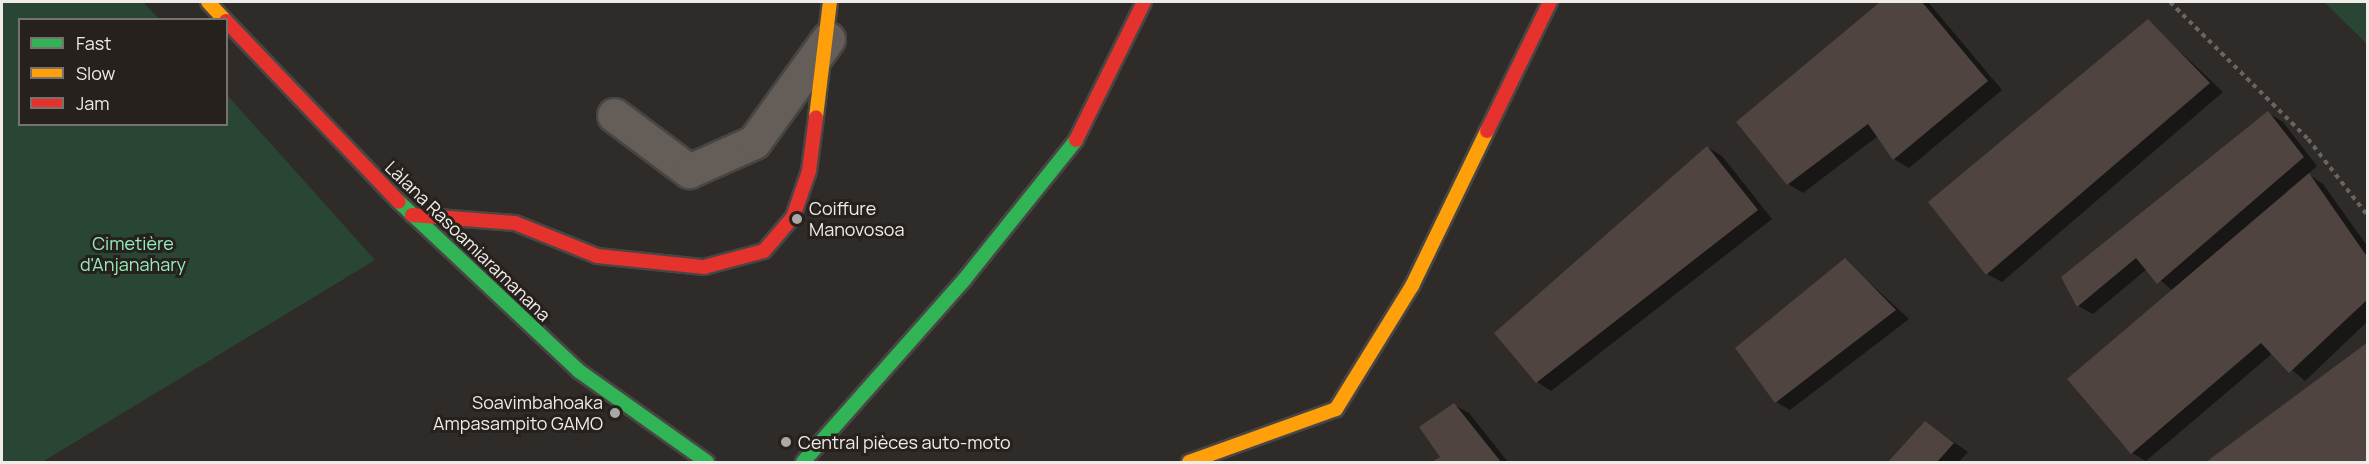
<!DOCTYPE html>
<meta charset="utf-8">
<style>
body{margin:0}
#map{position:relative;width:2369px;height:464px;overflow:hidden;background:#2e2b28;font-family:Manrope,sans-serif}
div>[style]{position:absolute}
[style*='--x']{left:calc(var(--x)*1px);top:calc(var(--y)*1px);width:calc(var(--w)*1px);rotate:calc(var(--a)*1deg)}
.green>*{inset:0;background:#294635}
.shadow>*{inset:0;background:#0007}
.building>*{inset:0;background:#4f4440}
.path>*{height:4px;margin-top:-2px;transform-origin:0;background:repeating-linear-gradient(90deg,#6a6561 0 4.5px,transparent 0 9px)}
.roads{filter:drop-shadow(2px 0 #484644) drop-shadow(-2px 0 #484644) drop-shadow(0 2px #484644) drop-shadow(0 -2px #484644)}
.street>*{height:33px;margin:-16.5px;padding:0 16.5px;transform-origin:16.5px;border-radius:16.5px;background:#645d58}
.fast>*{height:14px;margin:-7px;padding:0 7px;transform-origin:7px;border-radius:7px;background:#30b455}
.slow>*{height:14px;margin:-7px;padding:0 7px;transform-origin:7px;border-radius:7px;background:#ff9f0a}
.jam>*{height:14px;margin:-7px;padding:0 7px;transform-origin:7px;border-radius:7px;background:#e5322d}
.dots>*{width:16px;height:16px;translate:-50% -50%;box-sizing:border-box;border:3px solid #26211d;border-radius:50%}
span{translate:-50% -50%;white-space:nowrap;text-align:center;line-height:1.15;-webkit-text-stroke:6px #26211d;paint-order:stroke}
.poi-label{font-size:18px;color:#eeebe8}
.left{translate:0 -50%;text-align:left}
.right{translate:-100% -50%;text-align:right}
.street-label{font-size:18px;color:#eeebe8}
.park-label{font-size:18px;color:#96eabb}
.frame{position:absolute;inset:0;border:3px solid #eeebe8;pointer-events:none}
.legend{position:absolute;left:18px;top:18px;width:210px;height:108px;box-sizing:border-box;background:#26211d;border:2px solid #76726e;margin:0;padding:8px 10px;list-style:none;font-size:18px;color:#eeebe8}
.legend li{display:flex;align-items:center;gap:12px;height:30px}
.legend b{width:30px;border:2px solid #76726e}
</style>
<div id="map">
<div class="green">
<i style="clip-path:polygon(2px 2px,143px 2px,159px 19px,20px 20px,20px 124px,226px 124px,227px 95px,375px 260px,42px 462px,2px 462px)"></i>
<i style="clip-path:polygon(2324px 2px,2367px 2px,2367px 44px)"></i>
</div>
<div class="shadow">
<i style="clip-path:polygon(1882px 2px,1928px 2px,2002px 90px,1909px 168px,1894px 159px,1878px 136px,1803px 193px,1788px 184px,1738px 122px)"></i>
<i style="clip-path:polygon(2148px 21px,2223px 92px,2002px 282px,1987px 274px,1930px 203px)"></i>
<i style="clip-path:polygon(2268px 113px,2283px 122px,2317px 166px,2308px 174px,2323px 184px,2368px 247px,2368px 321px,2305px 381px,2273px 353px,2146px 461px,2132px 453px,2173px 291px,2147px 269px,2093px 314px,2078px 306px)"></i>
<i style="clip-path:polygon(1707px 147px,1722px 156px,1772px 219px,1551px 391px,1537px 382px)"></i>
<i style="clip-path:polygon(1845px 260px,1909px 319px,1790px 410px,1776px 402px)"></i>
<i style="clip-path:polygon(2368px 344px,2368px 462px,2209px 462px)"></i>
<i style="clip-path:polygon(1454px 405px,1469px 413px,1508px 462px,1435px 462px,1442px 457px)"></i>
<i style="clip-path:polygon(1925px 422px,1968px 452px,1959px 462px,1890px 462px)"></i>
</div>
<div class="building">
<i style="clip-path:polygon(1880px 2px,1922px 2px,1988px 81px,1893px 160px,1868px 124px,1787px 185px,1736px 122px)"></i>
<i style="clip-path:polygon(2148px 19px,2210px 83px,1986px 275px,1928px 202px)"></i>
<i style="clip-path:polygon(2268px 111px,2304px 157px,2157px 284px,2136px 258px,2077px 307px,2061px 277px)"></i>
<i style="clip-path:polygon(1707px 146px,1758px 210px,1536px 383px,1494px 333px)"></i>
<i style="clip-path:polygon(2309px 173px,2368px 258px,2368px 299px,2289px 373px,2261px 343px,2131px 454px,2067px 379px)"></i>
<i style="clip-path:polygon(1845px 258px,1896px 310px,1775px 403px,1735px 348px)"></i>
<i style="clip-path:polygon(2368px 342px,2368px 462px,2206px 462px)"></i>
<i style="clip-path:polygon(1454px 403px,1501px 462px,1432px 462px,1440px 457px,1419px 427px)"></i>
<i style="clip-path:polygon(1925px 421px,1954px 443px,1937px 462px,1888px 462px)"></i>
</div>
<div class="path">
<i style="--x:2170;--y:2;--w:194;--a:44.8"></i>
<i style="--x:2308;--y:139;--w:98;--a:52.1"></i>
</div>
<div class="roads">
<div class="street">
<i style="--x:614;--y:115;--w:94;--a:36.7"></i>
<i style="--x:689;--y:171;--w:71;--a:-24"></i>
<i style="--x:754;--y:142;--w:127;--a:-54.3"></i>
</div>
<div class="fast">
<i style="--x:399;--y:202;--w:247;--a:43.2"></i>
<i style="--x:579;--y:371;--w:157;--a:35.4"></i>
<i style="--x:803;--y:462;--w:243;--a:-48.5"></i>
<i style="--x:964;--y:280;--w:179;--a:-51.3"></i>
</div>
<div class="slow">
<i style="--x:208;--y:2;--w:25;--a:47"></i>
<i style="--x:816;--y:117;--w:116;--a:-83.1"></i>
<i style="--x:1189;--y:462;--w:156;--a:-19.8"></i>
<i style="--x:1336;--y:409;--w:145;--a:-58.3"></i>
<i style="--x:1412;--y:286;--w:172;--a:-64.2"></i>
</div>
<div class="jam">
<i style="--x:226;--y:21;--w:250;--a:46.3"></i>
<i style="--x:1487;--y:131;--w:144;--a:-64"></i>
<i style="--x:1076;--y:140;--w:154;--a:-63.8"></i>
<i style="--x:412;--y:215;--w:103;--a:4.4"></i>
<i style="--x:515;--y:223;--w:88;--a:21.9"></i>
<i style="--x:597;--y:256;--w:108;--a:5.9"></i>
<i style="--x:704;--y:267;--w:62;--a:-14.9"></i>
<i style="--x:764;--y:251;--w:45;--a:-49.5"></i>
<i style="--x:793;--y:217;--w:49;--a:-70.8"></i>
<i style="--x:809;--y:171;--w:54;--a:-82.6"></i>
</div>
</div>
<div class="dots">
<i style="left:797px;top:219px;background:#aba8a5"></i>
<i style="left:615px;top:413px;background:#aba8a5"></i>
<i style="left:786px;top:442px;background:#aba8a5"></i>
</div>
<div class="poi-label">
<span class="left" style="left:809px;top:219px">Coiffure<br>Manovosoa</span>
<span class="right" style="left:603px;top:413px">Soavimbahoaka<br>Ampasampito GAMO</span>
<span class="left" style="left:798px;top:442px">Central pièces auto-moto</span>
</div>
<div class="street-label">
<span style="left:468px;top:241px;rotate:44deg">Làlana Rasoamiaramanana</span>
</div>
<div class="park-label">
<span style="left:133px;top:254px">Cimetière<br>d'Anjanahary</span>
</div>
<div class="frame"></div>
<ul class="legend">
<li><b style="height:8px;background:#30b455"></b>Fast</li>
<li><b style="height:8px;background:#ff9f0a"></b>Slow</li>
<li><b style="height:8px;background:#e5322d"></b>Jam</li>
</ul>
</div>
